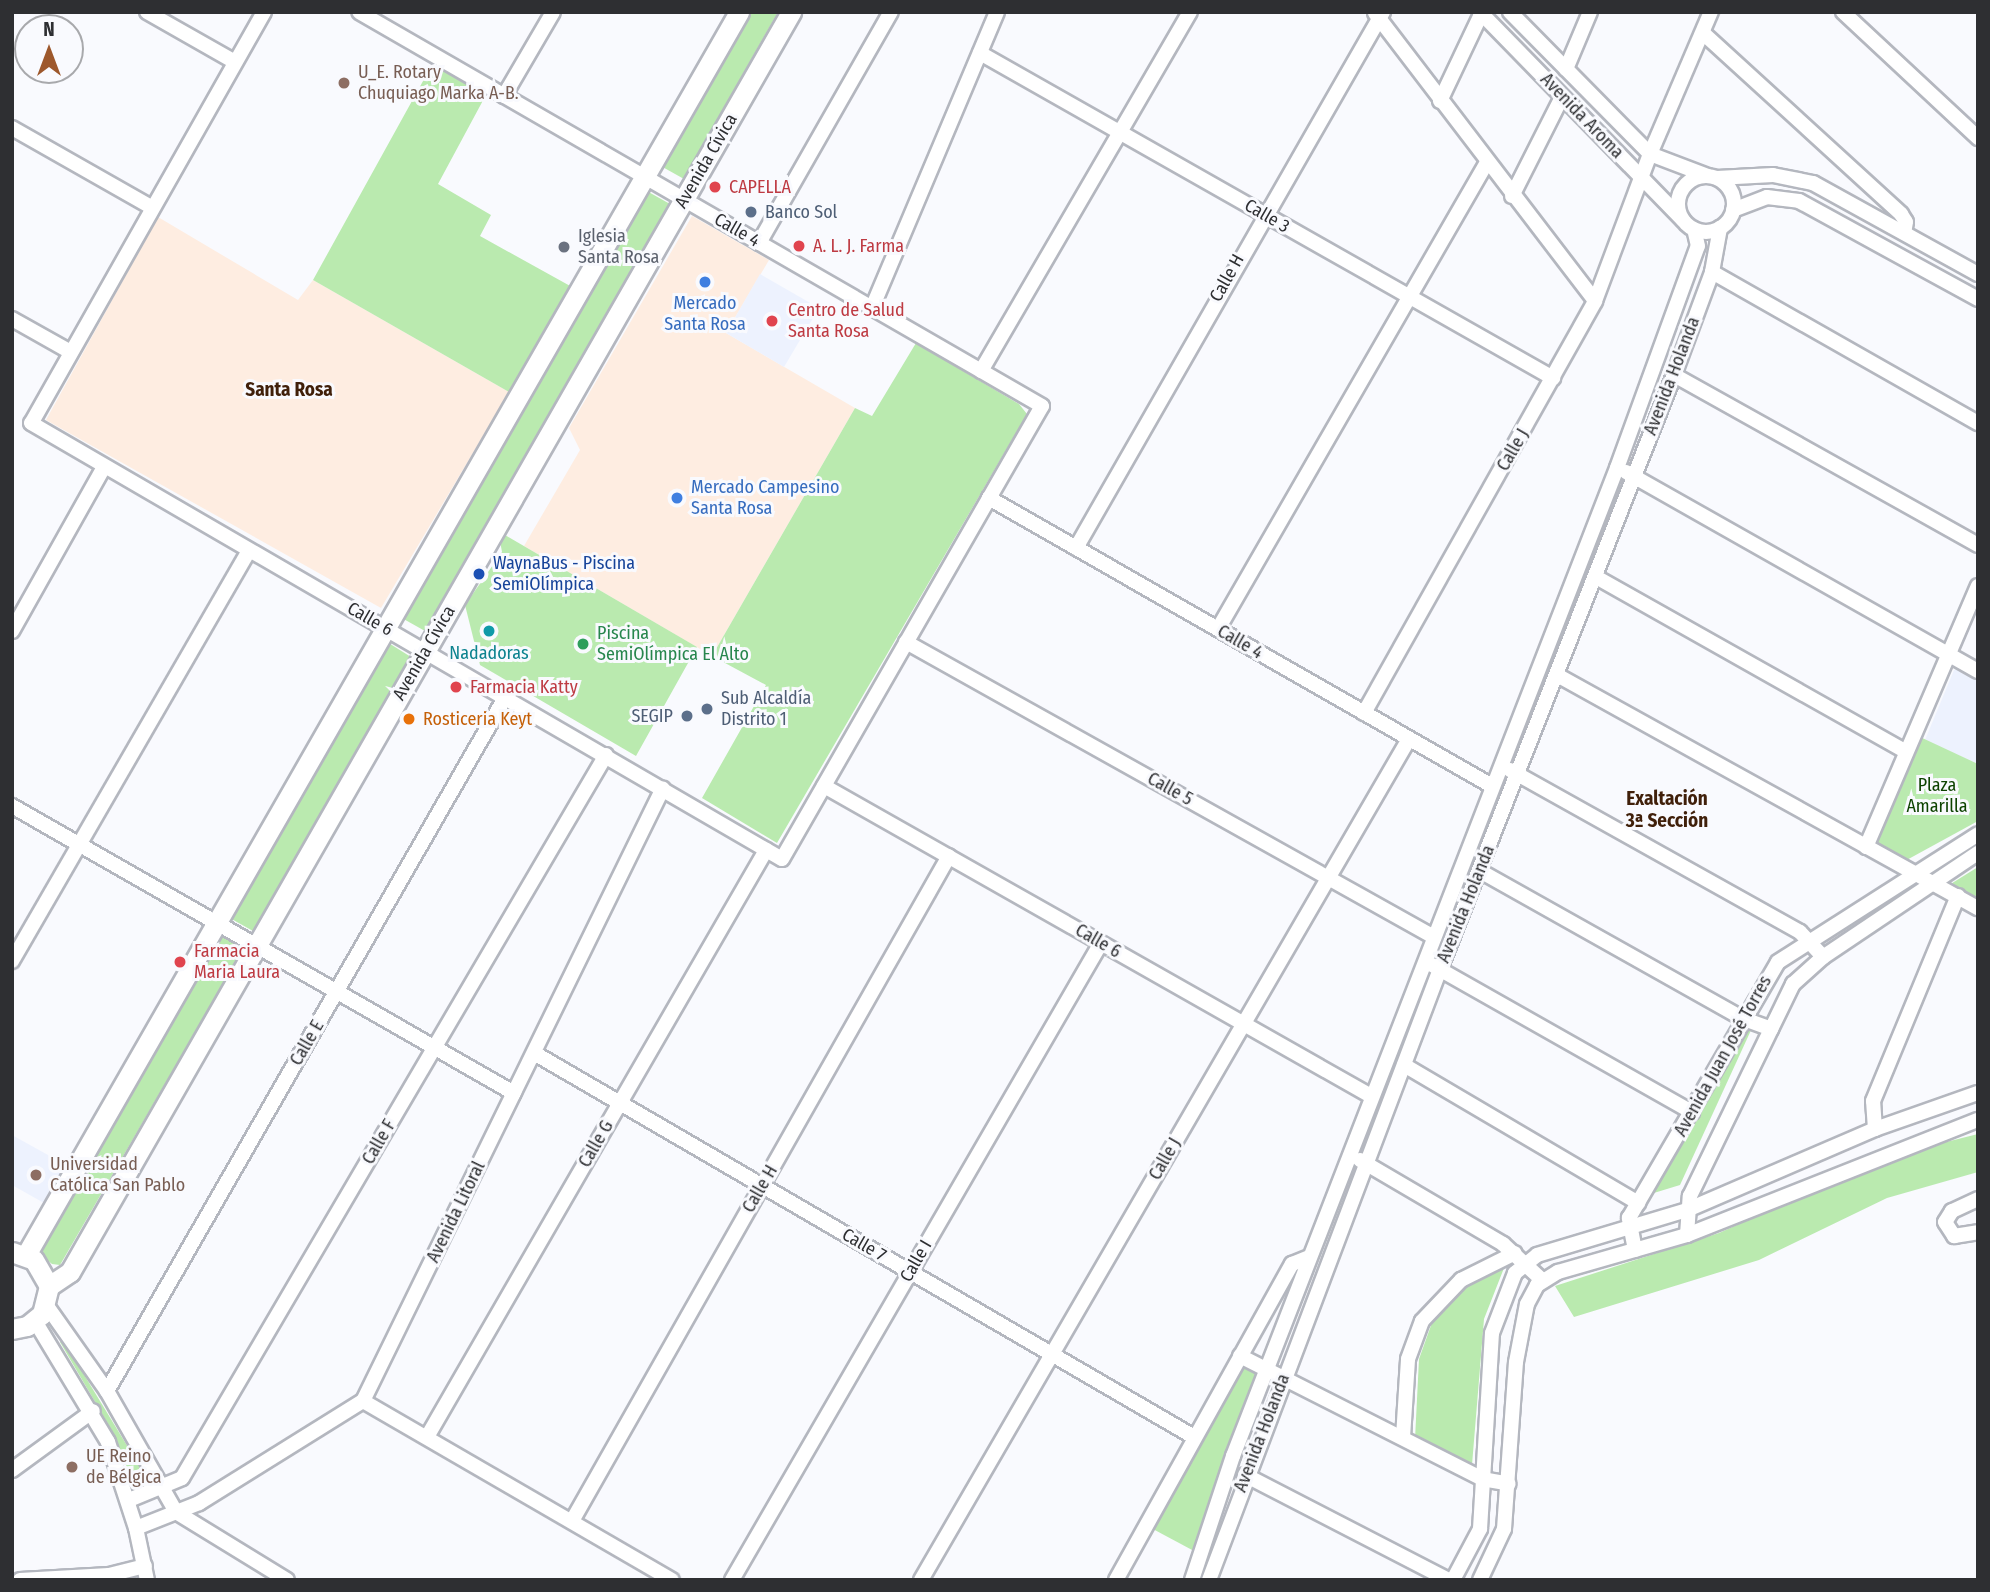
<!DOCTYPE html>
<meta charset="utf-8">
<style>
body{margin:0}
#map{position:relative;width:1990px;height:1592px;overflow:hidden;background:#f9fafe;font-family:"Fira Sans Condensed",sans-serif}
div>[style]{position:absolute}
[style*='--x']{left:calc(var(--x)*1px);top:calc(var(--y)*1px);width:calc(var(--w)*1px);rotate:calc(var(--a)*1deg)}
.commercial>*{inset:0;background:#feede1}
.built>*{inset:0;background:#edf2fe}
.green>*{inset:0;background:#baeaaf}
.roads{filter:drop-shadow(2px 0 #b4b7bf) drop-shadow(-2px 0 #b4b7bf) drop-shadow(0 2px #b4b7bf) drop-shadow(0 -2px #b4b7bf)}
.minor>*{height:14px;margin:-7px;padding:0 7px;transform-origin:7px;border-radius:7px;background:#fff}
.minor>.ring{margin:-7px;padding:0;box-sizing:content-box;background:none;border:14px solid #fff;border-radius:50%}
.major>*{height:19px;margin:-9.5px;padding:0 9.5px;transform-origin:9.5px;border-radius:9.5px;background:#fff}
.dots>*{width:19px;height:19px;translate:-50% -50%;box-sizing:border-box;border:4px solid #f9fafe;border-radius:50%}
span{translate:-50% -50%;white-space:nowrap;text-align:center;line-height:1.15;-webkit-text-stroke:6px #f9fafe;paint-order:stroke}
.education-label{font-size:18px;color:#785e54}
.left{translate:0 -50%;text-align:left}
.street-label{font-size:18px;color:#2e2f32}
.health-label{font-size:18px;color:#be3a42}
.service-label{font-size:18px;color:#4e5e75}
.right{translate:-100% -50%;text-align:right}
.worship-label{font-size:18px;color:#5b616d}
.shop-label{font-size:18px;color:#366cbe}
.transit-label{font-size:18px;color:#164399}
.leisure-label{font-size:18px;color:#27864d}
.culture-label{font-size:18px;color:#0d838f}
.food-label{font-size:18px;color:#c56008}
.park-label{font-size:18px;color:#0d4300}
.neighbourhood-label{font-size:19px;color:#40200a;font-weight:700}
.frame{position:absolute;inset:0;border:14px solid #2e2f32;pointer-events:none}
.north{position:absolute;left:14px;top:14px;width:70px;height:70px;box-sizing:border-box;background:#f9fafe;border:2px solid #a8a9ac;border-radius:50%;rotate:0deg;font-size:19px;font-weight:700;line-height:28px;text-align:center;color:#2e2f32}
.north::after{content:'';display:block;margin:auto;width:24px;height:32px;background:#9d582c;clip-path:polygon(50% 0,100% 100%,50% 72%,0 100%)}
</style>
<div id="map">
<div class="commercial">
<i style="clip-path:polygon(692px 216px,769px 260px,726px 333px,855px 408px,712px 656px,524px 546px,580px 450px,569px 428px)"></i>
<i style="clip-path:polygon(158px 217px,298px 300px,313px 280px,509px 392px,381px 608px,46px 420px)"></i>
</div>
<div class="built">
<i style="clip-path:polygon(760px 274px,819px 308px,784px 367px,726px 333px)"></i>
<i style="clip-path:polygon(1959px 668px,1978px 678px,1978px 764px,1925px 740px,1954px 670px)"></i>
<i style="clip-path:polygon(12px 1135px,66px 1165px,44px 1203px,12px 1185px)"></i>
</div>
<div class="green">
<i style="clip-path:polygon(746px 12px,778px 12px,684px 179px,659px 165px)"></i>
<i style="clip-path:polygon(433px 63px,487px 93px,438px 184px,491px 215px,480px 236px,572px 287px,509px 392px,313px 280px)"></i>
<i style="clip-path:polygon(645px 190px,670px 204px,425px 631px,400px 617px)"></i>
<i style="clip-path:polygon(916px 343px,1019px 404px,1027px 414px,777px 843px,702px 798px,766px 685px,712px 656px,855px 408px,872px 416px)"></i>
<i style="clip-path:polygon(505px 535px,697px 647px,636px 756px,480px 665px,465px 605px,502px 552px,500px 541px)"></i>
<i style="clip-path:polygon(387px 642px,411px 657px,253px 931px,228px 917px)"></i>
<i style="clip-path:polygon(1918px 736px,1978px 764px,1978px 821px,1903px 862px,1876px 847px,1874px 840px)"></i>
<i style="clip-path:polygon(1978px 867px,1978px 902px,1949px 885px)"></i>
<i style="clip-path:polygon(220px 933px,245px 946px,60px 1265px,52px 1264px,41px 1255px,40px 1244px)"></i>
<i style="clip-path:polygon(1743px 1025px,1752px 1028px,1680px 1185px,1644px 1196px)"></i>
<i style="clip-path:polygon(1978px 1134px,1978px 1172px,1887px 1198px,1759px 1260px,1574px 1317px,1555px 1286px,1719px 1233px,1894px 1155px)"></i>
<i style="clip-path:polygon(1504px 1268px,1484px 1319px,1472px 1465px,1415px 1439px,1419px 1359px,1434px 1317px,1449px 1299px,1467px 1284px)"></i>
<i style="clip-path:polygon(63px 1340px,140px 1467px,139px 1469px,125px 1474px,115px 1436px,60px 1342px)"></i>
<i style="clip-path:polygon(1242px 1365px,1260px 1372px,1194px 1551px,1151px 1528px)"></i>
</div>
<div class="roads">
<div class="minor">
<i style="--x:147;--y:12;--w:101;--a:29.6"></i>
<i style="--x:264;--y:12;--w:472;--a:119.5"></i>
<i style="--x:31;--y:423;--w:868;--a:30.14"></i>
<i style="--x:782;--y:859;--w:522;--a:-60.15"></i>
<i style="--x:1042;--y:406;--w:788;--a:-150.02"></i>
<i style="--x:1480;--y:12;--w:291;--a:45.7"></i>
<i style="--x:1510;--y:12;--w:199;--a:45.4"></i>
<i style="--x:1650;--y:154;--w:62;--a:20.8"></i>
<i style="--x:1843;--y:12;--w:185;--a:43"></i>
<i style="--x:1375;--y:13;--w:362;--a:52.6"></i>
<i style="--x:1703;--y:33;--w:268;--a:42.4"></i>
<i style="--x:1901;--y:214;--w:9;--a:58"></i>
<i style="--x:1906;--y:222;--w:11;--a:100"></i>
<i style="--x:980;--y:53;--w:659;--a:29.56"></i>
<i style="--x:1566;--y:69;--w:62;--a:-67.2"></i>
<i style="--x:504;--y:96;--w:97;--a:-59.7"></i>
<i style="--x:1440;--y:101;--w:98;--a:-64.7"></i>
<i style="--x:12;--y:128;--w:160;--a:29.6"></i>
<i class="ring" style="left:1678px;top:176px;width:42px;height:42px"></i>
<i style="--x:1717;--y:178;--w:56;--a:-3.1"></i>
<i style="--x:1773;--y:175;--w:41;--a:11.3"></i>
<i style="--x:1813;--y:183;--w:188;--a:28.9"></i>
<i style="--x:1512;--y:196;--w:111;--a:-63.2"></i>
<i style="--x:1733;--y:210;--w:36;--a:-21"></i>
<i style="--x:1767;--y:197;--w:32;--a:7"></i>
<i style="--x:1799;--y:201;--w:204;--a:28.7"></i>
<i style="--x:759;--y:243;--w:266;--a:-60.3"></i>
<i style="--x:1712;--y:272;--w:306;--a:29.6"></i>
<i style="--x:872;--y:308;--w:321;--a:-67.1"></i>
<i style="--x:12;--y:319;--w:65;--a:29.3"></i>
<i style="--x:981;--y:371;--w:415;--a:-59.8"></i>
<i style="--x:1674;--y:375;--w:348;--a:29.2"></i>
<i style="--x:1626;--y:472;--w:404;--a:29.5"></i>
<i style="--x:989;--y:498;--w:580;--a:29.79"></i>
<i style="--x:1076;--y:548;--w:618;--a:-60.2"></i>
<i style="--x:1596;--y:577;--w:356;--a:29.4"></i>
<i style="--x:1218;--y:629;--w:537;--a:-60.04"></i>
<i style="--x:12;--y:631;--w:186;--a:-60.7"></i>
<i style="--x:906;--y:642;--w:605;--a:29.19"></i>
<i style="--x:1557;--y:675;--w:481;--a:29"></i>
<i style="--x:1364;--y:713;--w:472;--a:-60.7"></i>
<i style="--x:1595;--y:301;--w:157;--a:-69.5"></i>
<i style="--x:1650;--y:154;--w:155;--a:-66.8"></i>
<i style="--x:1510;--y:770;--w:332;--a:29.2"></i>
<i style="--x:1800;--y:932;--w:34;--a:47"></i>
<i style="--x:824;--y:786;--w:629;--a:29.54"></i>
<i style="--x:12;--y:806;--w:578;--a:29.76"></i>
<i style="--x:1866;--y:847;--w:284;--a:-66.8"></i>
<i style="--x:1480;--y:871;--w:303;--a:29.3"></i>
<i style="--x:1744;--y:1019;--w:29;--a:20"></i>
<i style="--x:12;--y:961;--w:474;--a:-60"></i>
<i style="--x:1432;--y:965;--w:299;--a:29.5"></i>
<i style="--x:534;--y:1053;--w:764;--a:30.19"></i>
<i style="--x:1404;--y:1065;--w:272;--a:30.5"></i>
<i style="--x:1875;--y:1129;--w:28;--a:-94"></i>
<i style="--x:1873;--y:1101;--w:222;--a:-67.5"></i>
<i style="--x:1360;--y:1160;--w:166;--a:30.4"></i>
<i style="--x:1503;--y:1244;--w:53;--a:42.7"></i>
<i style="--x:1978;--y:1199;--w:29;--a:155"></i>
<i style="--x:1952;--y:1211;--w:13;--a:122"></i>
<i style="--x:1945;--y:1222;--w:17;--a:57"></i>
<i style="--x:1954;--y:1236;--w:24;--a:-9"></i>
<i style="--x:1687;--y:1235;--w:39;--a:-86"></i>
<i style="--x:1690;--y:1196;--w:236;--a:-64.1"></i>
<i style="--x:1793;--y:984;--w:40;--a:-42"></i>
<i style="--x:1823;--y:957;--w:187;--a:-33.9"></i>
<i style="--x:1635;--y:1250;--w:33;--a:-101"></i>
<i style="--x:1629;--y:1218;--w:296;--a:-59.8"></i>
<i style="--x:1778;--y:962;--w:237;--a:-32.6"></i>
<i style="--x:47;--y:1306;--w:104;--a:54.8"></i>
<i style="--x:107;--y:1391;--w:139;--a:60.3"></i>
<i style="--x:176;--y:1512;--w:130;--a:31.5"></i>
<i style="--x:35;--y:1321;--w:141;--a:58.9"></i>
<i style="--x:108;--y:1442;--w:90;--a:72"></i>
<i style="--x:136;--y:1528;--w:53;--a:78.1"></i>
<i style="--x:1240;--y:1356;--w:271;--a:26.9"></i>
<i style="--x:1482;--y:1479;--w:27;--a:10"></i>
<i style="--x:107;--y:1391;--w:801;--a:-60.14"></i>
<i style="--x:363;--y:1401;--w:357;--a:30.1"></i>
<i style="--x:427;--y:1437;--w:678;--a:-59.99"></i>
<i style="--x:1403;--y:1437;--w:78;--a:-86.3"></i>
<i style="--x:1408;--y:1359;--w:40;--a:-69.8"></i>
<i style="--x:1422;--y:1321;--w:57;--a:-46.4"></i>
<i style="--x:1461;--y:1280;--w:60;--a:-26.6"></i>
<i style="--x:12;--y:1470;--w:100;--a:-36.1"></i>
<i style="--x:1245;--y:1475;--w:229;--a:27.3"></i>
<i style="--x:129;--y:1500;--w:57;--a:-22.5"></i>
<i style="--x:182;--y:1478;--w:838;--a:-59.61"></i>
<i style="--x:572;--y:1521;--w:764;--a:-60.45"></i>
<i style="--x:136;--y:1528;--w:68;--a:-21.6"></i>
<i style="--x:199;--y:1503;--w:193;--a:-31.9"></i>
<i style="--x:363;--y:1401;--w:682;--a:-63.92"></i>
<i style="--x:20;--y:1580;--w:89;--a:-3.2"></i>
<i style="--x:109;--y:1575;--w:37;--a:-14"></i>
<i style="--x:732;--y:1580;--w:736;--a:-59.92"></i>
<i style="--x:921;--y:1580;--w:972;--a:-59.88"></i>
<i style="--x:1116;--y:1580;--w:362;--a:-60.9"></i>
<i style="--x:1292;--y:1264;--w:18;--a:-22"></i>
<i style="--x:1192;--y:1580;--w:131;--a:-71.7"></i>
<i style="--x:1233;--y:1456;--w:1060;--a:-68.76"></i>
<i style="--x:1617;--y:468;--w:236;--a:-70"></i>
<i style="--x:1698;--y:246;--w:17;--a:-103"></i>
<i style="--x:1209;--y:1580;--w:653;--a:-69.29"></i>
<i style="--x:1440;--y:969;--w:638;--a:-68.5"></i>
<i style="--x:1674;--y:375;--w:110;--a:-69.7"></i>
<i style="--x:1712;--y:272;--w:45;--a:-79.7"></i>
<i style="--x:1453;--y:1580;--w:58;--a:-62.1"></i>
<i style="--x:1480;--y:1529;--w:196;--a:-86.5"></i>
<i style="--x:1492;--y:1333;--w:64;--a:-69"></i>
<i style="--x:1515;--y:1273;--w:28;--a:-39"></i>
<i style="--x:1537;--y:1255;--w:157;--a:-16.7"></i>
<i style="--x:1687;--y:1210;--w:205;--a:-23.3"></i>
<i style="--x:1875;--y:1129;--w:109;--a:-19.3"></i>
<i style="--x:1480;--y:1580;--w:56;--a:-64.8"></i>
<i style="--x:1504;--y:1529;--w:167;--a:-85.9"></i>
<i style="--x:1516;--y:1362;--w:59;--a:-79.3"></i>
<i style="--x:1527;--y:1304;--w:21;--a:-62"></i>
<i style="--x:1537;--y:1285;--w:25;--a:-32"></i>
<i style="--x:1558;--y:1272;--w:134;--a:-16"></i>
<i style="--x:1687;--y:1235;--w:313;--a:-21.6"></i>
</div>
<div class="major">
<i style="--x:12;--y:1252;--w:23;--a:20"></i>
<i style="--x:34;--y:1260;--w:30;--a:60"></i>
<i style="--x:49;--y:1286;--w:29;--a:104"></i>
<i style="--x:42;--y:1314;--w:19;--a:141"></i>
<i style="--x:27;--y:1326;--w:15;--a:169"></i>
<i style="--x:26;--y:1255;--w:1433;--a:-60.16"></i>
<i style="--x:49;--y:1286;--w:25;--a:-34"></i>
<i style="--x:70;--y:1272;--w:1452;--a:-60.22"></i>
</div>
</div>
<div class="dots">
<i style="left:344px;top:83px;background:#8d6e63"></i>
<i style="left:715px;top:187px;background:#e0444e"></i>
<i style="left:751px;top:212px;background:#5c6f8a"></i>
<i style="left:799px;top:246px;background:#e0444e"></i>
<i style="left:564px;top:247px;background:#6b7280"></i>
<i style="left:705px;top:282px;background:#3f7fe0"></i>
<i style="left:772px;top:321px;background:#e0444e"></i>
<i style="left:677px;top:498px;background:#3f7fe0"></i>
<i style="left:479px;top:574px;background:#1a4fb4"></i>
<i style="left:489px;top:631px;background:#0f9aa8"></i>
<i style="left:583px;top:644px;background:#2e9e5b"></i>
<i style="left:456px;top:687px;background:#e0444e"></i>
<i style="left:707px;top:709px;background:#5c6f8a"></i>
<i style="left:687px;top:716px;background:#5c6f8a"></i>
<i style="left:409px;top:719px;background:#e8710a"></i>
<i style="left:180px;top:962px;background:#e0444e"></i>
<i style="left:36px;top:1175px;background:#8d6e63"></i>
<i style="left:72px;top:1467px;background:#8d6e63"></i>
</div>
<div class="education-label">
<span class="left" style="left:358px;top:83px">U_E. Rotary<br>Chuquiago Marka A-B.</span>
<span class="left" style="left:50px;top:1175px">Universidad<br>Católica San Pablo</span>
<span class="left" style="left:86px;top:1467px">UE Reino<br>de Bélgica</span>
</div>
<div class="street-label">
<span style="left:1582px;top:116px;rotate:46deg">Avenida Aroma</span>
<span style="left:706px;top:161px;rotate:-60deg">Avenida Cívica</span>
<span style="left:1267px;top:216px;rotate:30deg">Calle 3</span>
<span style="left:737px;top:230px;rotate:30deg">Calle 4</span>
<span style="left:1227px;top:278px;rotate:-61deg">Calle H</span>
<span style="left:1672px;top:376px;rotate:-69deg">Avenida Holanda</span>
<span style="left:1513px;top:450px;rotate:-60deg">Calle J</span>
<span style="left:370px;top:619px;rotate:30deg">Calle 6</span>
<span style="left:1240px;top:642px;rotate:30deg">Calle 4</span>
<span style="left:424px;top:653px;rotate:-60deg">Avenida Cívica</span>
<span style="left:1170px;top:789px;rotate:29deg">Calle 5</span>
<span style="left:1466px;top:904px;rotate:-68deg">Avenida Holanda</span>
<span style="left:1098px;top:941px;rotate:30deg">Calle 6</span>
<span style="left:307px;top:1043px;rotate:-60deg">Calle E</span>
<span style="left:1723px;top:1056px;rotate:-61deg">Avenida Juan José Torres</span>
<span style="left:379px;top:1142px;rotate:-60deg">Calle F</span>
<span style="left:596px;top:1144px;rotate:-60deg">Calle G</span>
<span style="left:1165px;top:1159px;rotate:-60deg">Calle J</span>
<span style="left:760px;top:1189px;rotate:-60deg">Calle H</span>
<span style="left:456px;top:1212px;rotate:-64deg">Avenida Litoral</span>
<span style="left:864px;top:1245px;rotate:30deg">Calle 7</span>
<span style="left:916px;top:1261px;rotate:-60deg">Calle I</span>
<span style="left:1262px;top:1433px;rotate:-69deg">Avenida Holanda</span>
</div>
<div class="health-label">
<span class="left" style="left:729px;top:187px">CAPELLA</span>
<span class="left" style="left:813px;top:246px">A. L. J. Farma</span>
<span class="left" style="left:788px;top:321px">Centro de Salud<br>Santa Rosa</span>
<span class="left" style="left:470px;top:687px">Farmacia Katty</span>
<span class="left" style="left:194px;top:962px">Farmacia<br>Maria Laura</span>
</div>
<div class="service-label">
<span class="left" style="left:765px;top:212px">Banco Sol</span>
<span class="left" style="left:721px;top:709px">Sub Alcaldía<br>Distrito 1</span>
<span class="right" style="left:673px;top:716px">SEGIP</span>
</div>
<div class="worship-label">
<span class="left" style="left:578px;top:247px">Iglesia<br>Santa Rosa</span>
</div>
<div class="shop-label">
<span style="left:705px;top:314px">Mercado<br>Santa Rosa</span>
<span class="left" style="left:691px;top:498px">Mercado Campesino<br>Santa Rosa</span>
</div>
<div class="transit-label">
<span class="left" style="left:493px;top:574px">WaynaBus - Piscina<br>SemiOlímpica</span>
</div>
<div class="leisure-label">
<span class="left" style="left:597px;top:644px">Piscina<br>SemiOlímpica El Alto</span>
</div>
<div class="culture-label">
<span style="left:489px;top:653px">Nadadoras</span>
</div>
<div class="food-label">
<span class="left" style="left:423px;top:719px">Rosticeria Keyt</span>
</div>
<div class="park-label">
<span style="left:1937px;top:796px">Plaza<br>Amarilla</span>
</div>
<div class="neighbourhood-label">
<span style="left:289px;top:390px">Santa Rosa</span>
<span style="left:1667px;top:810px">Exaltación<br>3ª Sección</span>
</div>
<div class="frame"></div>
<div class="north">N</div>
</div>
